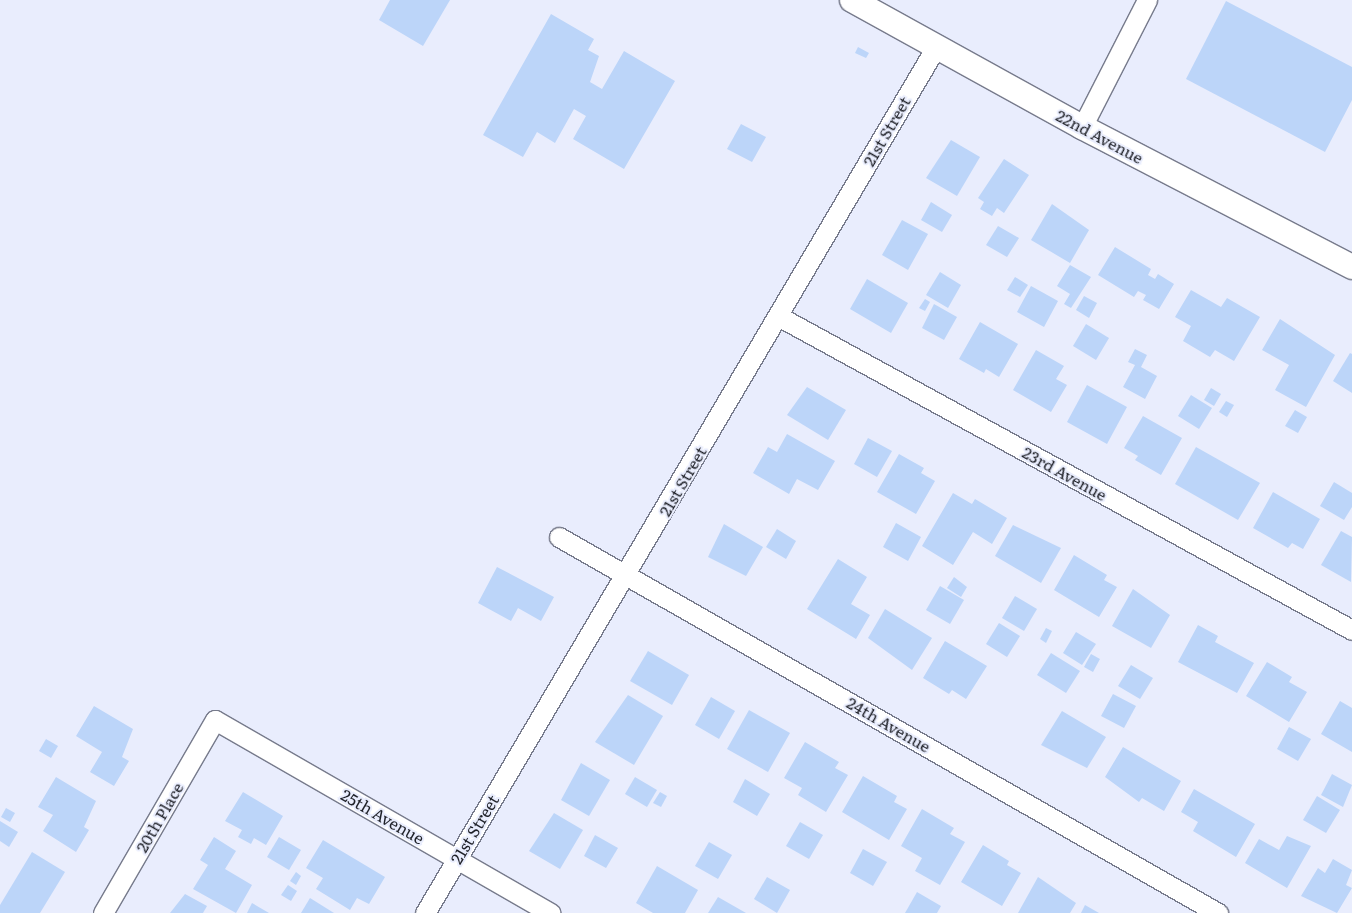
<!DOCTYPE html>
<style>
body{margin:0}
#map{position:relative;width:1352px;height:913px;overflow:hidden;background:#e9edfd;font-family:Literata,serif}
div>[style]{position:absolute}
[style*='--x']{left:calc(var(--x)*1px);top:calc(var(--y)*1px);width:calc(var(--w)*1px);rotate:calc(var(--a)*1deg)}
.building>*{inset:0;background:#bcd5f9}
.roads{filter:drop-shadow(1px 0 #777b8c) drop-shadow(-1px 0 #777b8c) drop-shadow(0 1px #777b8c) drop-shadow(0 -1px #777b8c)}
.minor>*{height:19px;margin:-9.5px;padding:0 9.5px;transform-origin:9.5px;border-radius:9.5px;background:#fff}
.tertiary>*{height:24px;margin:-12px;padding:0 12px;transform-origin:12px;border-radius:12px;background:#fff}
span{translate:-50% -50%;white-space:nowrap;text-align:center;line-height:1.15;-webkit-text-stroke:4px #e9edfd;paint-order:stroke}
.street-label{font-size:16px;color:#1f2128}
</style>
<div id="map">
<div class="building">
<i style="clip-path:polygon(390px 0,450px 0,423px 46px,379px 20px)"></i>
<i style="clip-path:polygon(1226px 1px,1352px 67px,1352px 100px,1325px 152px,1186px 79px)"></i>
<i style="clip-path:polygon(551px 14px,594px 39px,588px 50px,599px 56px,590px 82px,602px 89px,624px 51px,675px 81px,624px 169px,573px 139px,586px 116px,574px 109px,555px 143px,537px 132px,523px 157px,483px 135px)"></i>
<i style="clip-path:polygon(858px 47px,869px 53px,866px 58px,855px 53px)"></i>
<i style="clip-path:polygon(741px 124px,766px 137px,752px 162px,727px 149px)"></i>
<i style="clip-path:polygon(951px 140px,980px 157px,957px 196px,926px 178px)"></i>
<i style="clip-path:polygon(1004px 159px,1029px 175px,1004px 213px,997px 208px,992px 216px,980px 209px,984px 202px,978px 198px)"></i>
<i style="clip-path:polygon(931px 202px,952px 215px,942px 232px,921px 220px)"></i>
<i style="clip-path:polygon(1052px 204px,1089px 230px,1070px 263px,1031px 240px)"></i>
<i style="clip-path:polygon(902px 220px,928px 234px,908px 270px,882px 255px)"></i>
<i style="clip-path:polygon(998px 226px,1019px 238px,1007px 257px,986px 245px)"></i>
<i style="clip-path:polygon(1115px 247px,1151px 269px,1148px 275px,1155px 279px,1158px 274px,1174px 284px,1159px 309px,1143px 300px,1146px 295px,1138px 291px,1134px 297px,1098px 275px)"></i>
<i style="clip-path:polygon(1070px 265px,1091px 277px,1071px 308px,1064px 304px,1070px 294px,1057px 286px)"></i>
<i style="clip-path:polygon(940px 272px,961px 285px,948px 308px,926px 295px)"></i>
<i style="clip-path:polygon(1015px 277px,1028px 285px,1020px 297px,1007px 290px)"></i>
<i style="clip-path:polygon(867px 279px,908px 303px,891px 333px,850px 309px)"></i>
<i style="clip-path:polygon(1031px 286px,1058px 301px,1044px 327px,1017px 312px)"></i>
<i style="clip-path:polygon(1191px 290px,1221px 307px,1227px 298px,1260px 317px,1234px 361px,1215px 350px,1210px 357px,1183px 341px,1191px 326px,1175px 317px)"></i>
<i style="clip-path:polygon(1084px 296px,1097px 303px,1089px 318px,1076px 310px)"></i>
<i style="clip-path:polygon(925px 299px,930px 302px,925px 311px,919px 308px)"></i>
<i style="clip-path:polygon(934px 304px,957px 317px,944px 340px,922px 328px)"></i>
<i style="clip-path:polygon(1280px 319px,1335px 355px,1306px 407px,1275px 390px,1289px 365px,1262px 350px)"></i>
<i style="clip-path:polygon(980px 322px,1018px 344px,999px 377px,986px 369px,984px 373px,959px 359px)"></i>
<i style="clip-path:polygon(1086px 324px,1109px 338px,1096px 360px,1073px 346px)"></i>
<i style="clip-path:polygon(1135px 349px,1147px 355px,1141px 367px,1157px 376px,1145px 399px,1123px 387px,1135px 365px,1128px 362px)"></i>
<i style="clip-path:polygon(1036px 350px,1064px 366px,1056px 379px,1067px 385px,1051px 412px,1013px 390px)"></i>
<i style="clip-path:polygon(1350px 353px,1352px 354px,1352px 393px,1333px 381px)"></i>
<i style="clip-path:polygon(1087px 385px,1127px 407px,1107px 444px,1067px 422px)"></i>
<i style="clip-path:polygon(807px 387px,846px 410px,828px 440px,787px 415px)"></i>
<i style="clip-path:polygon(1211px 388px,1221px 394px,1214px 406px,1204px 400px)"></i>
<i style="clip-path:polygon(1191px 395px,1212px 408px,1199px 429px,1178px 416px)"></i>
<i style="clip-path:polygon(1226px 401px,1234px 405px,1227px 417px,1219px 412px)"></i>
<i style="clip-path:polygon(1295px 410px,1307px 417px,1298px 433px,1285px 426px)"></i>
<i style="clip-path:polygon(1143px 416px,1182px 438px,1161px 475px,1135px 460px,1138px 456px,1124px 448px)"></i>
<i style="clip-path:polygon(787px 434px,835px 461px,818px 490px,797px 479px,789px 494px,753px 473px,768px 447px,777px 452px)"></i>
<i style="clip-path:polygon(868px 438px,892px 451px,877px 477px,854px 464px)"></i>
<i style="clip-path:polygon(1196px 447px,1260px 483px,1238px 520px,1175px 484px)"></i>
<i style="clip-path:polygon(899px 454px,924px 468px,921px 473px,935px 481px,916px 514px,877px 492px)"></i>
<i style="clip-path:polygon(1334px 482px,1352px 493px,1352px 507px,1344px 520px,1320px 506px)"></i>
<i style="clip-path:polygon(1273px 492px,1320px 519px,1303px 549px,1292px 543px,1288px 548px,1253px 528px)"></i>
<i style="clip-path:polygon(953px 493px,972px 504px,975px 499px,1007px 518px,992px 544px,973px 532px,953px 565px,922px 546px)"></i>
<i style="clip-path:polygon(896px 523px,921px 537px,908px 561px,883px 547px)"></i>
<i style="clip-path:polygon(724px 524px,763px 547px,746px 576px,708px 557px)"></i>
<i style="clip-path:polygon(1013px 525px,1061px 548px,1041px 583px,995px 556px)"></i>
<i style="clip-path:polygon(777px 529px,796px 541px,786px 559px,766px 547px)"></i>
<i style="clip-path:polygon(1341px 531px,1352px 537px,1351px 582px,1321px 565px)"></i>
<i style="clip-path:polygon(1074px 555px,1107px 575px,1104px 580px,1117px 587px,1099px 617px,1054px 590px)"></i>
<i style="clip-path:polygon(838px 559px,867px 577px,851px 604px,870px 615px,856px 639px,807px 609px)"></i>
<i style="clip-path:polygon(497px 567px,554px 597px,541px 621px,518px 608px,511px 621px,478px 603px)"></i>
<i style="clip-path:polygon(954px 577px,967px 587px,961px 597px,947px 588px)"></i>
<i style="clip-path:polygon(940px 586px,964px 600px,950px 624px,926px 610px)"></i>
<i style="clip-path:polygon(1133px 589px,1170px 615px,1151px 648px,1112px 626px)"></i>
<i style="clip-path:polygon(1015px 596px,1037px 609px,1024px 631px,1002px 618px)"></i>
<i style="clip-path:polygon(885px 609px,932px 638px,912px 670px,868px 638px)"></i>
<i style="clip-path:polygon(999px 623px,1020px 636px,1007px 657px,986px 644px)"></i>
<i style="clip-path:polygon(1198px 625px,1218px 636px,1215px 642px,1254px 663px,1237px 693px,1178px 662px)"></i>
<i style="clip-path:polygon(1046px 628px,1052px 631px,1046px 643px,1040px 639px)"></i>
<i style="clip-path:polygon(1076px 632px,1096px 644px,1082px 665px,1063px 653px)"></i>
<i style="clip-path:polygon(945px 641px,987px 666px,966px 699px,952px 690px,949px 694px,923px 678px)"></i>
<i style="clip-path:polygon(648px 651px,689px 675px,672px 705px,630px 681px)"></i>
<i style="clip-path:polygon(1051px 653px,1080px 671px,1066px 693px,1037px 675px)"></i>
<i style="clip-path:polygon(1091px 654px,1100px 659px,1093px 672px,1084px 667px)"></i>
<i style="clip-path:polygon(1267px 662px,1292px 677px,1289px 682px,1307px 692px,1289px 722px,1246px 696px)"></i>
<i style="clip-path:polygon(1131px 665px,1153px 678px,1140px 699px,1118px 686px)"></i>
<i style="clip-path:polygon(1113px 694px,1136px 706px,1124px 728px,1101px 716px)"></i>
<i style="clip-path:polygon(628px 695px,663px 716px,634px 765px,595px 742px)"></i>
<i style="clip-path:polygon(711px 697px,735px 711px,719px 739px,695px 725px)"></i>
<i style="clip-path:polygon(1340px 701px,1352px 708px,1352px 752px,1321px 734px)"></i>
<i style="clip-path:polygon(94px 706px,133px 729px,122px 757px,129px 761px,114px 786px,90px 772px,102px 752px,76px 736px)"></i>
<i style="clip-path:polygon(749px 710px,790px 733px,768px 772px,727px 749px)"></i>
<i style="clip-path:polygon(1062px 711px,1106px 737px,1087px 768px,1041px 745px)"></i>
<i style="clip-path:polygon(1289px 727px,1311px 739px,1298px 761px,1277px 749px)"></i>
<i style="clip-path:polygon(46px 739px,58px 746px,51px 758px,39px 751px)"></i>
<i style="clip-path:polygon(805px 742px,839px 762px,835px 768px,848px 775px,826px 812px,798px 795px,802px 788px,784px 778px)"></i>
<i style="clip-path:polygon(1123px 747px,1181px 781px,1164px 811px,1142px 798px,1139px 802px,1105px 777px)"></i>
<i style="clip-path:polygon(581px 763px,610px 780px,589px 816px,561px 800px)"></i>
<i style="clip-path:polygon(1332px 774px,1352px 785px,1343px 807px,1321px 795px)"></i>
<i style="clip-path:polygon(863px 776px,897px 796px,894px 802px,907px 809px,889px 840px,842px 812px)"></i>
<i style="clip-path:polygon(56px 777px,96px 801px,84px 827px,89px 830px,76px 852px,43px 831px,53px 815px,38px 807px)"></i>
<i style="clip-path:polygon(635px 777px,657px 790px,647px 807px,625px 794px)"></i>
<i style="clip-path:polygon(745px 779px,770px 794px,757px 816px,733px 802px)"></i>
<i style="clip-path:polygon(1194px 789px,1255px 824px,1236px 857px,1193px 831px,1198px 822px,1181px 812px)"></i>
<i style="clip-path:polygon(243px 792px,283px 816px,266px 845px,254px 838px,251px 844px,238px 837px,242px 830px,225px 821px)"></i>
<i style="clip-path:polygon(660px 792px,667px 796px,661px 807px,653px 803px)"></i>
<i style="clip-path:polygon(1317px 796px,1340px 810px,1326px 833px,1303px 820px)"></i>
<i style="clip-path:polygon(6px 808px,15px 813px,10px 822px,1px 817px)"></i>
<i style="clip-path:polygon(922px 809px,954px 828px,950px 834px,965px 842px,940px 885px,915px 871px,922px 858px,901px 846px)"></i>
<i style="clip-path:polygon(554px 813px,583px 830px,560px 869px,529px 851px)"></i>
<i style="clip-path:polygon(0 821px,18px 832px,9px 847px,0 841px)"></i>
<i style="clip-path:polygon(800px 822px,823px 835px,809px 859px,786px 846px)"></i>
<i style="clip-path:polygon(595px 835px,618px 848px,606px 868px,584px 856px)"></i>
<i style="clip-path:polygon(1287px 836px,1311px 846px,1287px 888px,1245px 863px,1259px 839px,1279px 850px)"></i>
<i style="clip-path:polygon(214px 837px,236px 851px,225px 869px,252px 885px,236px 913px,193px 889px,208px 865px,200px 860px)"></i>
<i style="clip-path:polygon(279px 837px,301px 850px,289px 870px,267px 857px)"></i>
<i style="clip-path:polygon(323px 840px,385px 877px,369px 904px,357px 898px,350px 910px,316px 889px,323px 878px,306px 868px)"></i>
<i style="clip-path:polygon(709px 842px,732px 855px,718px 879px,695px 866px)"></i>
<i style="clip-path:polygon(983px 845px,1009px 861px,1007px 865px,1021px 873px,1002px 906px,961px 882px)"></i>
<i style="clip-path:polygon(863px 849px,887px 862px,873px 886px,850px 873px)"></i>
<i style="clip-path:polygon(32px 852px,65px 872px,40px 913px,0 913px,0 905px)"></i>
<i style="clip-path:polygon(1333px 859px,1352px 870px,1346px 885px,1352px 888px,1337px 913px,1301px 896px,1318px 868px,1325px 873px)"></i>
<i style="clip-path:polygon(657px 866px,698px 890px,685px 913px,653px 913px,636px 903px)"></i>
<i style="clip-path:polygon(296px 872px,301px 876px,296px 885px,290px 881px)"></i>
<i style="clip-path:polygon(767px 877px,790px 890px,777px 913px,754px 899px)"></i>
<i style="clip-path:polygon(1038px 877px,1076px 903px,1070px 913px,1018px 913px)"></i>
<i style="clip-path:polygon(288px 885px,297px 891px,291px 901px,281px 895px)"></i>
<i style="clip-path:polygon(917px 892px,941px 906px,937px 913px,905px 913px)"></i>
<i style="clip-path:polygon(185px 894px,207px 906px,203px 913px,170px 913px)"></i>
<i style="clip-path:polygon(718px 897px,746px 913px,708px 913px)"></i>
<i style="clip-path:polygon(310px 898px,334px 913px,301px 913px)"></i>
<i style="clip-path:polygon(252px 903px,269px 913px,247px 913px)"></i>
<i style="clip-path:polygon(1085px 905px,1099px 913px,1081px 913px)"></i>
</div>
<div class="roads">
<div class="minor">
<i style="--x:1082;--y:127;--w:143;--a:-62.9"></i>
<i style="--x:778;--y:316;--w:654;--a:28.68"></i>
<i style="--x:559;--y:537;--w:759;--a:29.71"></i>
<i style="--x:103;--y:913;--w:223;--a:-59.9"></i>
<i style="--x:215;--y:720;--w:387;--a:29.9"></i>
<i style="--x:425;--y:913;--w:1006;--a:-59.46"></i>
</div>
<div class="tertiary">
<i style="--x:852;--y:0;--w:263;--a:28.9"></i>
<i style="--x:1082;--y:127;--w:304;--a:27.4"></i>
</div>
</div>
<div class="street-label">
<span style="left:886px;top:131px;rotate:-60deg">21st Street</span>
<span style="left:1100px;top:136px;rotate:28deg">22nd Avenue</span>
<span style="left:1065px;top:473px;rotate:29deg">23rd Avenue</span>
<span style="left:682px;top:481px;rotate:-60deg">21st Street</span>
<span style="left:889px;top:724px;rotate:30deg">24th Avenue</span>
<span style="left:383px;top:816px;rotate:30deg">25th Avenue</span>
<span style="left:159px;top:817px;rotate:-60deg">20th Place</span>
<span style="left:474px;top:829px;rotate:-59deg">21st Street</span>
</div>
</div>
